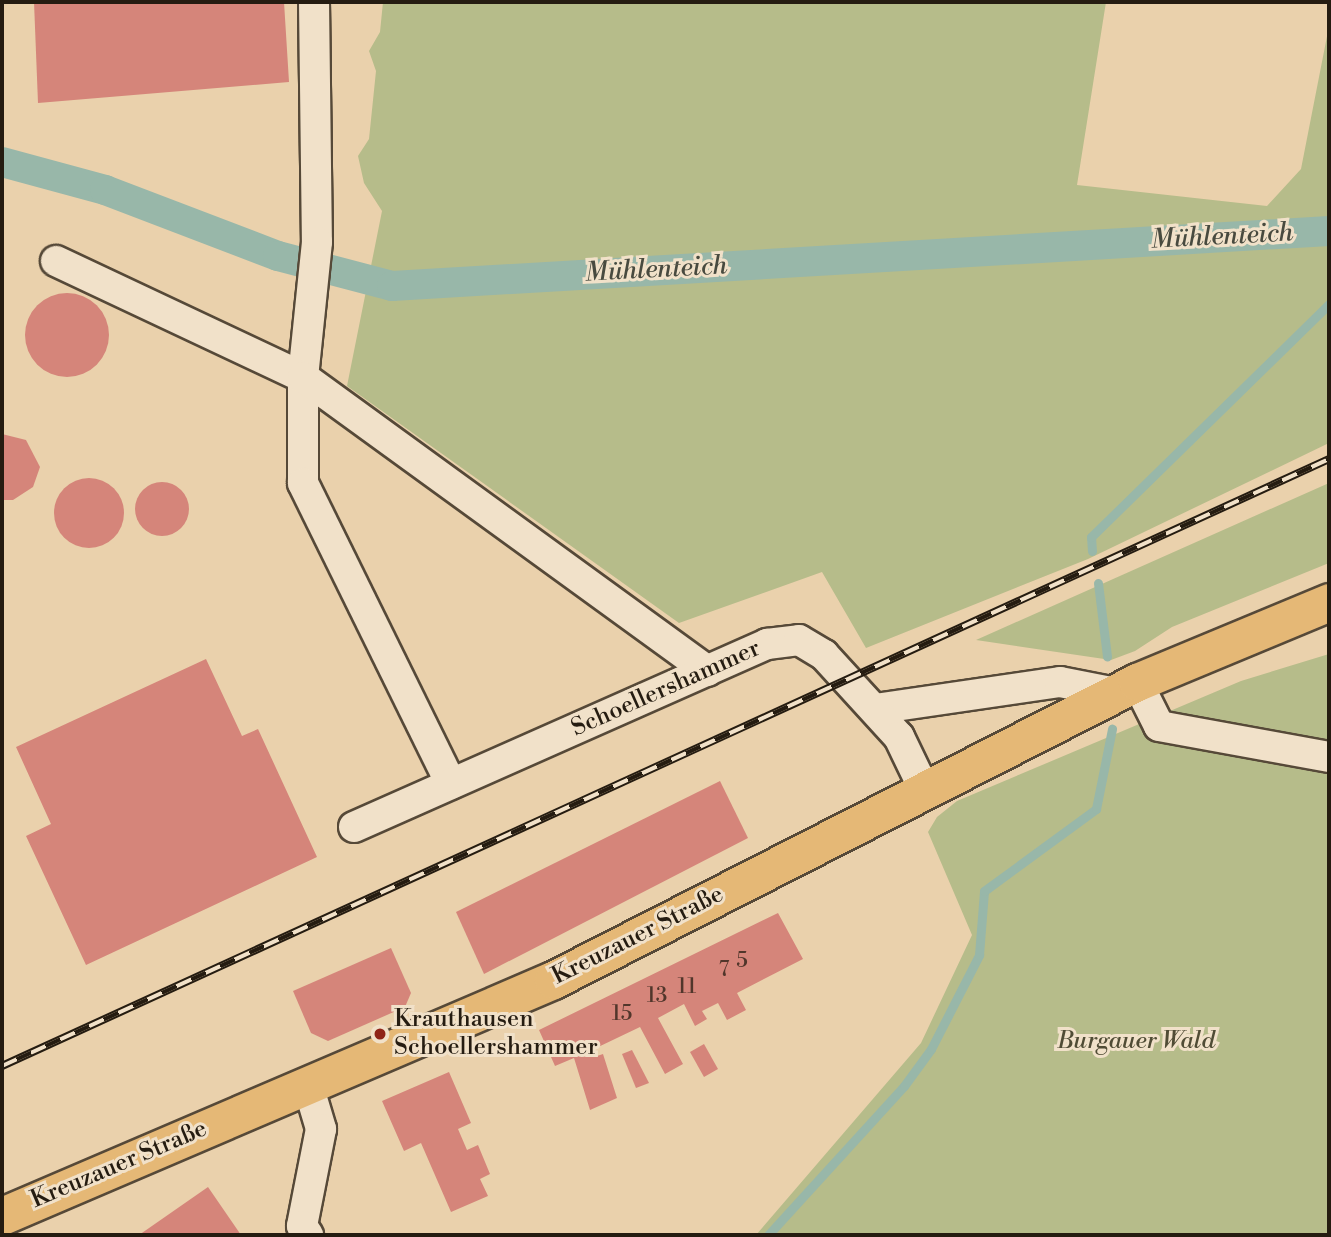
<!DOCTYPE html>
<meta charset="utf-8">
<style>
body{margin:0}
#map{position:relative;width:1331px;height:1237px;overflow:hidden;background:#ead1ac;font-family:"Libre Bodoni",serif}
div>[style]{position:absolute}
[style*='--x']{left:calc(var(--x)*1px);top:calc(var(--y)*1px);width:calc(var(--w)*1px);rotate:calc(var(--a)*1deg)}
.green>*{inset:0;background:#b6bc8a}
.stream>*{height:9px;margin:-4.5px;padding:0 4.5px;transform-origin:4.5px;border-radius:4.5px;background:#98b7a9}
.canal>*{height:30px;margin:-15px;padding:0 15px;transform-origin:15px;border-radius:15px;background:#98b7a9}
.building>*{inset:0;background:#d5857a}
.round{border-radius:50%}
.roads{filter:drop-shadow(2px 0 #564938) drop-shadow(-2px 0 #564938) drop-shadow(0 2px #564938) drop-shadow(0 -2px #564938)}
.minor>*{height:30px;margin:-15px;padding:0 15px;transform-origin:15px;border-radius:15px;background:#f1e1c9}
.major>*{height:37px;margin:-18.5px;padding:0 18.5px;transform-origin:18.5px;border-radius:18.5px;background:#e5b876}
.rail>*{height:8px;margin-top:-4px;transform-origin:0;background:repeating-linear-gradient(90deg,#f1e1c9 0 16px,#251c11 0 32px);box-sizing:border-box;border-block:2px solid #251c11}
.dots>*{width:19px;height:19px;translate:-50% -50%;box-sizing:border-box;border:4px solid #f1e1c9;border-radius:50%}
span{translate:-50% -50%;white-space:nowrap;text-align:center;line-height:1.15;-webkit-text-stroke:6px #f1e1c9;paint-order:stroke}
.number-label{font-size:21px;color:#51362b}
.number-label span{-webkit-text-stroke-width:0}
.street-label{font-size:24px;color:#251c11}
.poi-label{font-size:24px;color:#251c11}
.left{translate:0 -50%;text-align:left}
.park-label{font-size:24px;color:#504c35;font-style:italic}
.water-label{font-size:26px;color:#484a3f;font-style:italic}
.frame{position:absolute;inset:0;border:4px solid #251c11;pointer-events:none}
</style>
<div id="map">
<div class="green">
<i style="clip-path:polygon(383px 2px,1106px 2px,1077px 185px,1267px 206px,1301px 169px,1329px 26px,1329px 443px,1088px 559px,866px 648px,822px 572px,679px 623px,347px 386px,382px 211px,364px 183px,358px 156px,369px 139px,376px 71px,369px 51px,380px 32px)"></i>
<i style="clip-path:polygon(1329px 483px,1329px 563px,1172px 627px,1135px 651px,1111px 660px,976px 640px)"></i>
<i style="clip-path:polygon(1329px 654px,1329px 1235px,756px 1235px,921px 1043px,972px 935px,928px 832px,937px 817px,957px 801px,1241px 681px)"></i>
</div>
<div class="stream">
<i style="--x:1092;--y:551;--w:14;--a:-94"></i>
<i style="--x:1091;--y:537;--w:333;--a:-44.4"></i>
<i style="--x:1098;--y:583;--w:74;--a:83"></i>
<i style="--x:768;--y:1235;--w:202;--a:-47.6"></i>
<i style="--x:904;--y:1086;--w:46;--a:-53.9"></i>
<i style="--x:931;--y:1049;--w:106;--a:-62.9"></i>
<i style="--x:979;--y:955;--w:64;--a:-85.5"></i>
<i style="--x:984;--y:891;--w:139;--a:-36.2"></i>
<i style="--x:1096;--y:809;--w:82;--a:-78.7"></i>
</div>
<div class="canal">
<i style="--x:2;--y:162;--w:107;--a:15.2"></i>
<i style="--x:105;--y:190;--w:185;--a:20.9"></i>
<i style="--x:278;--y:256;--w:118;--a:14.7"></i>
<i style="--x:392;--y:286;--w:939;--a:-3.36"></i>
</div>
<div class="building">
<i style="clip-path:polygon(34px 2px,284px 2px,289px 82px,38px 103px)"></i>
<i class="round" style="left:25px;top:293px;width:84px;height:84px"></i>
<i style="clip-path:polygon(2px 434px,26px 440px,40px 467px,33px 487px,13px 500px,2px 500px)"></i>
<i class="round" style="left:54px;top:478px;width:70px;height:70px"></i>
<i class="round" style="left:135px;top:482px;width:54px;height:54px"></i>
<i style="clip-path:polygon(206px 659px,242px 736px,258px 729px,317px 857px,86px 965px,26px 836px,51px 824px,16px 747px)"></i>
<i style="clip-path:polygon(720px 781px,748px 838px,484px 974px,456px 912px)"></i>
<i style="clip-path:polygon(778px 913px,803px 959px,737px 993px,746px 1010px,727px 1020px,718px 1003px,702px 1011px,707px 1019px,695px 1026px,684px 1004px,658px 1018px,683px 1064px,665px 1074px,640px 1027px,594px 1049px,597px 1056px,603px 1054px,617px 1098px,590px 1110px,574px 1058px,555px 1066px,539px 1030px)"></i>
<i style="clip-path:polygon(391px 948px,411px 993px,405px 1007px,328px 1041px,311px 1033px,293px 991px)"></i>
<i style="clip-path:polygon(704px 1044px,718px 1069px,704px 1077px,690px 1052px)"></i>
<i style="clip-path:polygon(632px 1050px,649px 1083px,636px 1088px,622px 1054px)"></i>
<i style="clip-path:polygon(449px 1072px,471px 1123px,458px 1129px,467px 1150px,478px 1145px,490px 1174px,480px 1179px,488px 1196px,451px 1212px,421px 1143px,404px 1151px,382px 1101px)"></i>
<i style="clip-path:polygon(208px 1187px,241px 1235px,139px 1235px)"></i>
</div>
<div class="roads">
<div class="minor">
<i style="--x:314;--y:2;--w:240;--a:89.3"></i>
<i style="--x:317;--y:242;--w:136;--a:95.9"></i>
<i style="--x:303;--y:377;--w:106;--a:90"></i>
<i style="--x:303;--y:483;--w:335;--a:63.8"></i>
<i style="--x:56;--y:261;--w:273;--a:25.2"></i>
<i style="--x:303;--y:377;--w:500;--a:36"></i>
<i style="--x:1137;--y:682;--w:49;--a:63.4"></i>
<i style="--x:1159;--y:726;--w:173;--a:10.3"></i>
<i style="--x:875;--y:709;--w:187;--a:-8.3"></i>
<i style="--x:1060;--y:682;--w:57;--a:11.1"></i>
<i style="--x:354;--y:827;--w:452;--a:-23.9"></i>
<i style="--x:767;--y:644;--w:32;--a:-7"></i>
<i style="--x:799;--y:640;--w:29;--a:31"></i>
<i style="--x:824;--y:655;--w:111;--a:47.6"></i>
<i style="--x:899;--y:737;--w:58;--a:64.3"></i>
<i style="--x:308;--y:1085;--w:46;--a:73.5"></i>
<i style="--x:321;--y:1129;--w:99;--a:101.1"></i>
<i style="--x:302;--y:1226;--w:11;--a:56"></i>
</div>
<div class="major">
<i style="--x:2;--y:1216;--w:599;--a:-23.19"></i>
<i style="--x:553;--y:980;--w:656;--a:-27.03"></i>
<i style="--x:1137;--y:682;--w:208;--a:-22.6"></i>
</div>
</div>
<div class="rail">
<i style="--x:2;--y:1066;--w:1459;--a:-24.58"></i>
</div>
<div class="dots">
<i style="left:380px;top:1034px;background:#8f2418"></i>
</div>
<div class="number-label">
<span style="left:742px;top:961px">5</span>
<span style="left:724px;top:970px">7</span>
<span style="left:687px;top:987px">11</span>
<span style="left:657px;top:996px">13</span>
<span style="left:622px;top:1014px">15</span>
</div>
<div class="street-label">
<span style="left:666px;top:689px;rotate:-24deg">Schoellershammer</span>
<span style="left:638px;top:936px;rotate:-27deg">Kreuzauer Straße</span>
<span style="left:119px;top:1165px;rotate:-23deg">Kreuzauer Straße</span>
</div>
<div class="poi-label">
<span class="left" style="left:394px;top:1034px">Krauthausen<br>Schoellershammer</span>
</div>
<div class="park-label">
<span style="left:1136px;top:1042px">Burgauer Wald</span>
</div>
<div class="water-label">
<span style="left:1222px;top:237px;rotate:-3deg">Mühlenteich</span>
<span style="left:656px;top:270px;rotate:-3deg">Mühlenteich</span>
</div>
<div class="frame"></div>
</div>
